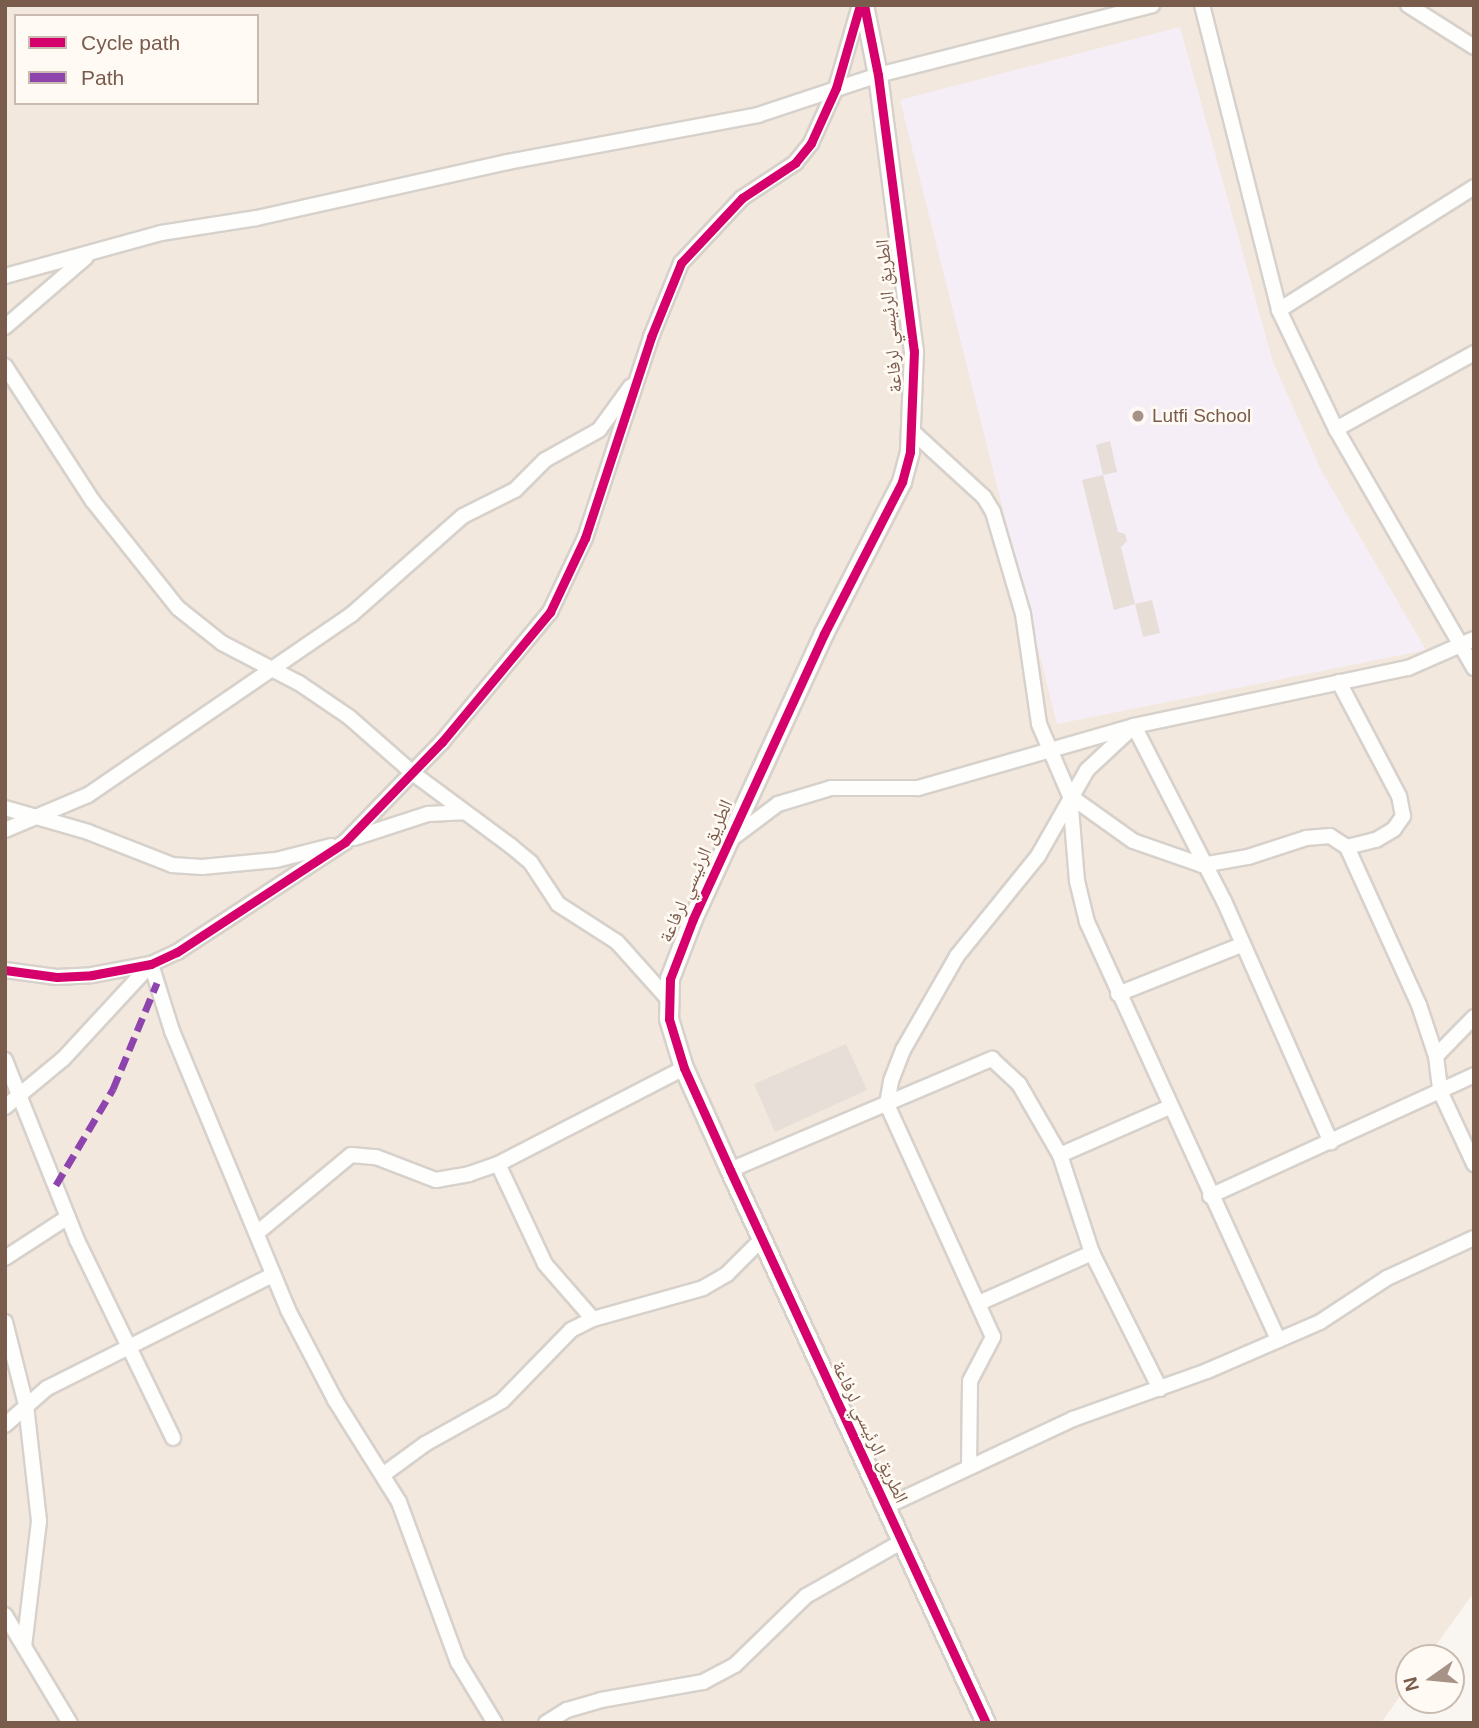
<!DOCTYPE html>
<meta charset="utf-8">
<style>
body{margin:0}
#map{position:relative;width:1479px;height:1728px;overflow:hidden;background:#f9f5f0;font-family:Arial,"Noto Naskh Arabic",sans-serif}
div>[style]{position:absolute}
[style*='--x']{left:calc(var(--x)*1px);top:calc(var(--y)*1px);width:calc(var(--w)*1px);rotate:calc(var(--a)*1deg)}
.residential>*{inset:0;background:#f2e8de}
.education>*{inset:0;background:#f6eef6}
.building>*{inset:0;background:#e6ded7}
.roads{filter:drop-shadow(2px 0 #d7d1cb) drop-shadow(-2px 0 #d7d1cb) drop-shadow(0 2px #d7d1cb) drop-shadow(0 -2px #d7d1cb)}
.minor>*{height:14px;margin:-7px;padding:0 7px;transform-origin:7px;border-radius:7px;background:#fefefd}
.tertiary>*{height:18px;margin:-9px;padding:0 9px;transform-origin:9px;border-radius:9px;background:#fefefd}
.quiet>*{height:7px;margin-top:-3.5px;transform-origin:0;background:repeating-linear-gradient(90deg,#8e44ad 0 14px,transparent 0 21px)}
.cycleway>*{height:9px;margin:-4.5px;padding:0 4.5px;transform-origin:4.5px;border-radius:4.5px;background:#d6006c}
.dots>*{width:19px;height:19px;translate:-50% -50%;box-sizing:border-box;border:4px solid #fffaf3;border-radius:50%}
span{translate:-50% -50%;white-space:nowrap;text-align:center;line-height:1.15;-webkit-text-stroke:5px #fffaf3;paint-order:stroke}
.street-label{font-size:19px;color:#7a5c4d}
.poi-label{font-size:19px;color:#7a5c4d}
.left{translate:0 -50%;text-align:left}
.frame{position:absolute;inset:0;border:7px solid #7a5c4d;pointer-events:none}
.legend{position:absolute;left:14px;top:14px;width:245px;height:91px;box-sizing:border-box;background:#fffaf3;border:2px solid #cabbb1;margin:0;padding:9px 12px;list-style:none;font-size:21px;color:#7a5c4d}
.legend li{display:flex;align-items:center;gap:14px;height:35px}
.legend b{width:35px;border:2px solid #cabbb1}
.north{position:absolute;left:1395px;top:1644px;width:70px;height:70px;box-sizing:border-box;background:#fffaf3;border:2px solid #cabbb1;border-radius:50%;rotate:255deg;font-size:19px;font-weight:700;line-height:28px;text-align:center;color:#7a5c4d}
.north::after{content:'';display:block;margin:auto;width:24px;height:32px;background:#a69286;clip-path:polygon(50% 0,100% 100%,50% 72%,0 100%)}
</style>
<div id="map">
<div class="residential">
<i style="clip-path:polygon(evenodd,5px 5px,1474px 5px,1474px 1592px,1427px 1658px,1409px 1658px,1409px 1683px,1381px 1723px,5px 1723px,5px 5px,16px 16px,257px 16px,257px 103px,16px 103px,16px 16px)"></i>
</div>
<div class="education">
<i style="clip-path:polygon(1180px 27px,1273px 362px,1321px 470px,1426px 650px,1057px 724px,900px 100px)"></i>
</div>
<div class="building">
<i style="clip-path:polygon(1110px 441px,1117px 472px,1103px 475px,1096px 445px)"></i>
<i style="clip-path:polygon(1103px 475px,1118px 532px,1125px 534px,1127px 541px,1121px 547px,1135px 604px,1114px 610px,1082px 480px)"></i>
<i style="clip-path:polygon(1152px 600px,1160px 633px,1143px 637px,1135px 604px)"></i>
<i style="clip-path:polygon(846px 1044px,867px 1090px,775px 1132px,754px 1084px)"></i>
</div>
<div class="roads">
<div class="minor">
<i style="--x:1202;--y:5;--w:315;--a:75.8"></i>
<i style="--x:1279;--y:310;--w:132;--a:64.4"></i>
<i style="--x:1336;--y:429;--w:276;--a:60"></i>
<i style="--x:1408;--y:5;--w:78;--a:32.5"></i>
<i style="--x:5;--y:276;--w:162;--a:-15.4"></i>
<i style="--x:161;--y:233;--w:97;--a:-8.9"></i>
<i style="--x:257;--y:218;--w:256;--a:-12.6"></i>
<i style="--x:507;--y:162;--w:255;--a:-10.6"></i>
<i style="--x:758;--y:115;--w:126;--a:-18.4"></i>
<i style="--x:878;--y:75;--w:283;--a:-14.3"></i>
<i style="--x:1279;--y:310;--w:231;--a:-32.2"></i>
<i style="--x:5;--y:327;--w:107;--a:-40.8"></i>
<i style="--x:5;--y:366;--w:160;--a:57"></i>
<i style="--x:92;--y:500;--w:138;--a:51.5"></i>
<i style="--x:178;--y:608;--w:56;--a:38.5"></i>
<i style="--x:222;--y:643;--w:87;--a:27.5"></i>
<i style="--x:299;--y:683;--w:60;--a:34.2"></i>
<i style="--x:349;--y:717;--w:86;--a:41.2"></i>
<i style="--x:414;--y:774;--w:121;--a:36.6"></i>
<i style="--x:511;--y:846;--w:26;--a:40"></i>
<i style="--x:531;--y:863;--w:49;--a:56.6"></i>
<i style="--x:558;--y:904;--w:70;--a:32.8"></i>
<i style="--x:617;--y:942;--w:76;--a:48.2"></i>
<i style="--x:1336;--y:429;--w:158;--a:-28.8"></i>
<i style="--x:913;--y:432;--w:96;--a:42.5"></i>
<i style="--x:984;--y:497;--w:17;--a:59"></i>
<i style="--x:993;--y:512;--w:106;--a:73.6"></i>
<i style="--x:1023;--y:614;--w:111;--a:81.7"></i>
<i style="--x:1039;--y:724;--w:78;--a:66.7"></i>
<i style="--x:1070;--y:796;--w:85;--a:85.3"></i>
<i style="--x:1077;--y:881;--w:42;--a:76.3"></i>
<i style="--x:1087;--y:922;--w:460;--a:65.4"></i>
<i style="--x:1070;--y:796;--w:77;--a:35.5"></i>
<i style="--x:1133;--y:841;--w:73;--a:19.2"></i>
<i style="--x:1202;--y:865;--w:47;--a:-9.9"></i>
<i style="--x:1248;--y:857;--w:61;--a:-18.1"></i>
<i style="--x:1306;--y:838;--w:24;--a:-5"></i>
<i style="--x:1330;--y:836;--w:20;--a:33"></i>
<i style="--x:1347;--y:847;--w:30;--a:-14"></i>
<i style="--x:1376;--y:840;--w:21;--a:-31"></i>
<i style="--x:1394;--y:829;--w:16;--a:-55"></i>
<i style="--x:1403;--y:816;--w:20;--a:-101"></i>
<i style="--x:1399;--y:796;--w:129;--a:-117.8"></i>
<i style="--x:5;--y:808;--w:86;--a:16.1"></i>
<i style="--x:88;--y:832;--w:90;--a:21.4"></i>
<i style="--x:172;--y:865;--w:30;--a:4"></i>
<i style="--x:202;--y:867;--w:74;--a:-5.4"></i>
<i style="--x:276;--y:860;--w:57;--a:-14.3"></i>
<i style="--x:5;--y:830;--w:90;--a:-22.9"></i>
<i style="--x:88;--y:795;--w:319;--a:-34.4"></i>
<i style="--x:351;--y:615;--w:149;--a:-41.5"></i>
<i style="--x:463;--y:516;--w:58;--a:-26.6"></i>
<i style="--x:515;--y:490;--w:42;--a:-45"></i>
<i style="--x:545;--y:460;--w:62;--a:-29.1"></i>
<i style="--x:599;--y:430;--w:54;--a:-54"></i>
<i style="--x:354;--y:838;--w:78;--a:-18"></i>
<i style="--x:428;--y:814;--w:35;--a:-3"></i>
<i style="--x:730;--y:840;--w:60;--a:-36.9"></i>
<i style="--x:778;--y:804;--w:55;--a:-16.8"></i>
<i style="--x:831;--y:788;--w:87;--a:0"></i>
<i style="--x:918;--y:788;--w:225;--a:-16"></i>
<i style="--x:1134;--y:726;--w:280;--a:-12"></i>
<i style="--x:1408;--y:668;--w:72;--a:-23.7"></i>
<i style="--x:1347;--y:847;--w:174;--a:65.5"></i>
<i style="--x:1419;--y:1005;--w:54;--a:71.6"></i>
<i style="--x:1436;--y:1056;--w:35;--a:83"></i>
<i style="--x:1440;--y:1091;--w:81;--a:65"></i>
<i style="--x:151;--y:964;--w:70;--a:72.6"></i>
<i style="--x:172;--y:1031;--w:302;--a:67.4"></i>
<i style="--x:288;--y:1310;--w:102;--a:62.4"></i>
<i style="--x:335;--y:1400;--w:120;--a:57.9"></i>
<i style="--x:399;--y:1502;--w:171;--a:69.8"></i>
<i style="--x:458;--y:1662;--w:71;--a:58.8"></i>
<i style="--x:5;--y:970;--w:52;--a:7.7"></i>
<i style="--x:57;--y:977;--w:35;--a:-3"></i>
<i style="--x:92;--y:975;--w:60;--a:-10.6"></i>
<i style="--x:151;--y:964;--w:29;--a:-25"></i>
<i style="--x:177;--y:952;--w:201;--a:-33.2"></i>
<i style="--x:345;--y:842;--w:139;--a:-45.9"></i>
<i style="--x:442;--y:742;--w:169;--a:-50.3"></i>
<i style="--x:550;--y:612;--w:82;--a:-64.7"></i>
<i style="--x:585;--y:538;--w:212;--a:-71.8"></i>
<i style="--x:651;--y:337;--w:80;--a:-67.9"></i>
<i style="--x:681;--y:263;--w:89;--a:-46.8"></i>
<i style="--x:742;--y:198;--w:64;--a:-33.4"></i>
<i style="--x:795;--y:163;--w:26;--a:-51"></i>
<i style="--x:811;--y:143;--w:60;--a:-65.6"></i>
<i style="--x:836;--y:88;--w:86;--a:-73.9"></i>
<i style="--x:1118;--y:994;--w:132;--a:-21.7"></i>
<i style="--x:1436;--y:1056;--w:54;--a:-45.7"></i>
<i style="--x:5;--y:1060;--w:194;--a:68.2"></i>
<i style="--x:77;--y:1240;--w:220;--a:64.1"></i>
<i style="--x:5;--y:1107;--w:75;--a:-39.6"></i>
<i style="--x:63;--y:1059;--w:129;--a:-47.2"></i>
<i style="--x:1060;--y:1155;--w:120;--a:-23.6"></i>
<i style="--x:498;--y:1164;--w:110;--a:64.8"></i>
<i style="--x:545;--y:1264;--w:73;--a:48.9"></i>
<i style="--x:730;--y:1170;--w:285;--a:-23"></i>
<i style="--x:992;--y:1059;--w:37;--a:43"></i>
<i style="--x:1019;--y:1084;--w:82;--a:60"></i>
<i style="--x:1060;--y:1155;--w:103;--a:71.9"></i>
<i style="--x:1092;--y:1253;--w:152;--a:63.4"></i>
<i style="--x:1210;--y:1196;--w:290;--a:-24.6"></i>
<i style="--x:257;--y:1233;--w:122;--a:-39.7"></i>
<i style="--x:351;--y:1155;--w:25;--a:5"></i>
<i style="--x:376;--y:1157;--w:64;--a:21"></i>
<i style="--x:436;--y:1180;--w:34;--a:-10"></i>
<i style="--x:469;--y:1174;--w:31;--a:-19"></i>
<i style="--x:498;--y:1164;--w:209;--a:-27.3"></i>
<i style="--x:5;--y:1258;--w:75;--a:-33.1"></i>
<i style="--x:979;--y:1303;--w:124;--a:-23.9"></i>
<i style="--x:5;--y:1322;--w:86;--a:75.8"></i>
<i style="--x:26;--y:1405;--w:117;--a:83.6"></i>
<i style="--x:39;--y:1521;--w:126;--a:96.8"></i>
<i style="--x:5;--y:1425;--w:56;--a:-41.4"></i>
<i style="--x:47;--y:1388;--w:253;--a:-26.6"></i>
<i style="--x:969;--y:1467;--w:86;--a:-89.3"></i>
<i style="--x:970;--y:1381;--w:50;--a:-62.4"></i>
<i style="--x:993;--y:1337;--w:256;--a:-114.5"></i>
<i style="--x:887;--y:1104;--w:23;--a:-80"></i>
<i style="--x:891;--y:1081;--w:33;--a:-69"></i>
<i style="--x:903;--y:1050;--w:108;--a:-60.1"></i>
<i style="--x:957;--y:956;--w:129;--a:-51"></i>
<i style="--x:1038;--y:856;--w:99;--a:-60.3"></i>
<i style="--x:1087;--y:770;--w:64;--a:-43.1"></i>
<i style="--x:1134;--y:726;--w:197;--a:62.8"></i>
<i style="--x:1224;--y:901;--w:264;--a:66.1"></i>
<i style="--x:384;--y:1474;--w:51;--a:-36.2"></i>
<i style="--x:425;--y:1444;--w:88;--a:-29.2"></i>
<i style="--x:502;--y:1401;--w:99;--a:-45.8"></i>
<i style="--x:571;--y:1330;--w:25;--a:-27"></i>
<i style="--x:593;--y:1319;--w:114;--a:-15.7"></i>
<i style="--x:703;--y:1288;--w:28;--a:-30"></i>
<i style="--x:727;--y:1274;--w:49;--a:-45"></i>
<i style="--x:885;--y:1507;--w:208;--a:-25.1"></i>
<i style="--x:1073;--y:1419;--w:142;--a:-19.7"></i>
<i style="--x:1207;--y:1371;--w:123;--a:-23.4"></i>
<i style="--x:1320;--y:1322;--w:80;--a:-33.3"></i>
<i style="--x:1387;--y:1278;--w:96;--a:-24.7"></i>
<i style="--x:5;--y:1615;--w:126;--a:59"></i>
<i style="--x:546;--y:1723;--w:25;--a:-32"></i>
<i style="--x:567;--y:1710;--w:35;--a:-16"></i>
<i style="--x:601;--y:1700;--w:104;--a:-10"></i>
<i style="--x:703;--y:1682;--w:36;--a:-28"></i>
<i style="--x:735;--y:1665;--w:99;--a:-44.2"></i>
<i style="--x:806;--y:1596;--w:109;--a:-29.6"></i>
</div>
<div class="tertiary">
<i style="--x:864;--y:5;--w:71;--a:78.7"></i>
<i style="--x:878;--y:75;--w:278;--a:82.6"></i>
<i style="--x:914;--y:351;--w:101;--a:92.3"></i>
<i style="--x:910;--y:452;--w:31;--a:105"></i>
<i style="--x:902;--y:482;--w:171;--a:117.2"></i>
<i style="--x:824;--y:634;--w:314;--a:114.7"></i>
<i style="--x:693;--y:919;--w:64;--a:111"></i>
<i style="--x:670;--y:979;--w:40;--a:91.4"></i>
<i style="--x:669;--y:1019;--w:51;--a:73"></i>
<i style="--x:684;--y:1068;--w:112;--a:65.7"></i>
<i style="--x:730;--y:1170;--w:609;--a:65.16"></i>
</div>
</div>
<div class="quiet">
<i style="--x:56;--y:1185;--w:112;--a:-59.3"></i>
<i style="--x:113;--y:1089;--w:115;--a:-67.5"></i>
</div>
<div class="cycleway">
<i style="--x:864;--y:5;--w:71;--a:78.7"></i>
<i style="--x:878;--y:75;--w:278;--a:82.6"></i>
<i style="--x:914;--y:351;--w:101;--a:92.3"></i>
<i style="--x:910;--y:452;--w:31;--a:105"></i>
<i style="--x:902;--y:482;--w:171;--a:117.2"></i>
<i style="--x:824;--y:634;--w:314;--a:114.7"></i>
<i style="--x:693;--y:919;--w:64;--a:111"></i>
<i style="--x:670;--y:979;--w:40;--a:91.4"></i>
<i style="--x:669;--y:1019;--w:51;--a:73"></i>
<i style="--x:684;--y:1068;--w:112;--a:65.7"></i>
<i style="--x:730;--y:1170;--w:609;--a:65.16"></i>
<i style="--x:5;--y:970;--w:52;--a:7.7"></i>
<i style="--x:57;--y:977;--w:35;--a:-3"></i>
<i style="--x:92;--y:975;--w:60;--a:-10.6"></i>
<i style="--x:151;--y:964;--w:29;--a:-25"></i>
<i style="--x:177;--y:952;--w:201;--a:-33.2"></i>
<i style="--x:345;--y:842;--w:139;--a:-45.9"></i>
<i style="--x:442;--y:742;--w:169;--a:-50.3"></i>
<i style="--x:550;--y:612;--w:82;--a:-64.7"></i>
<i style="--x:585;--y:538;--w:212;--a:-71.8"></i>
<i style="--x:651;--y:337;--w:80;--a:-67.9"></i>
<i style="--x:681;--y:263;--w:89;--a:-46.8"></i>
<i style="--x:742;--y:198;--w:64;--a:-33.4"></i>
<i style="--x:795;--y:163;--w:26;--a:-51"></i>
<i style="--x:811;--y:143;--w:60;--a:-65.6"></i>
<i style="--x:836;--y:88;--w:86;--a:-73.9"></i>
</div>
<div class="dots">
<i style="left:1138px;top:416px;background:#a69286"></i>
</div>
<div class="street-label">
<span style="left:889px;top:316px;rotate:-95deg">الطريق الرئيسي لرفاعة</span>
<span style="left:696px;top:871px;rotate:-66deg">الطريق الرئيسي لرفاعة</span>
<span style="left:870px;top:1432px;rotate:65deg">الطريق الرئيسي لرفاعة</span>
</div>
<div class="poi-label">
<span class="left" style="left:1152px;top:416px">Lutfi School</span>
</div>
<div class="frame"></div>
<ul class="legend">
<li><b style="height:9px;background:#d6006c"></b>Cycle path</li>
<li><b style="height:9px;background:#8e44ad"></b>Path</li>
</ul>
<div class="north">N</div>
</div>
